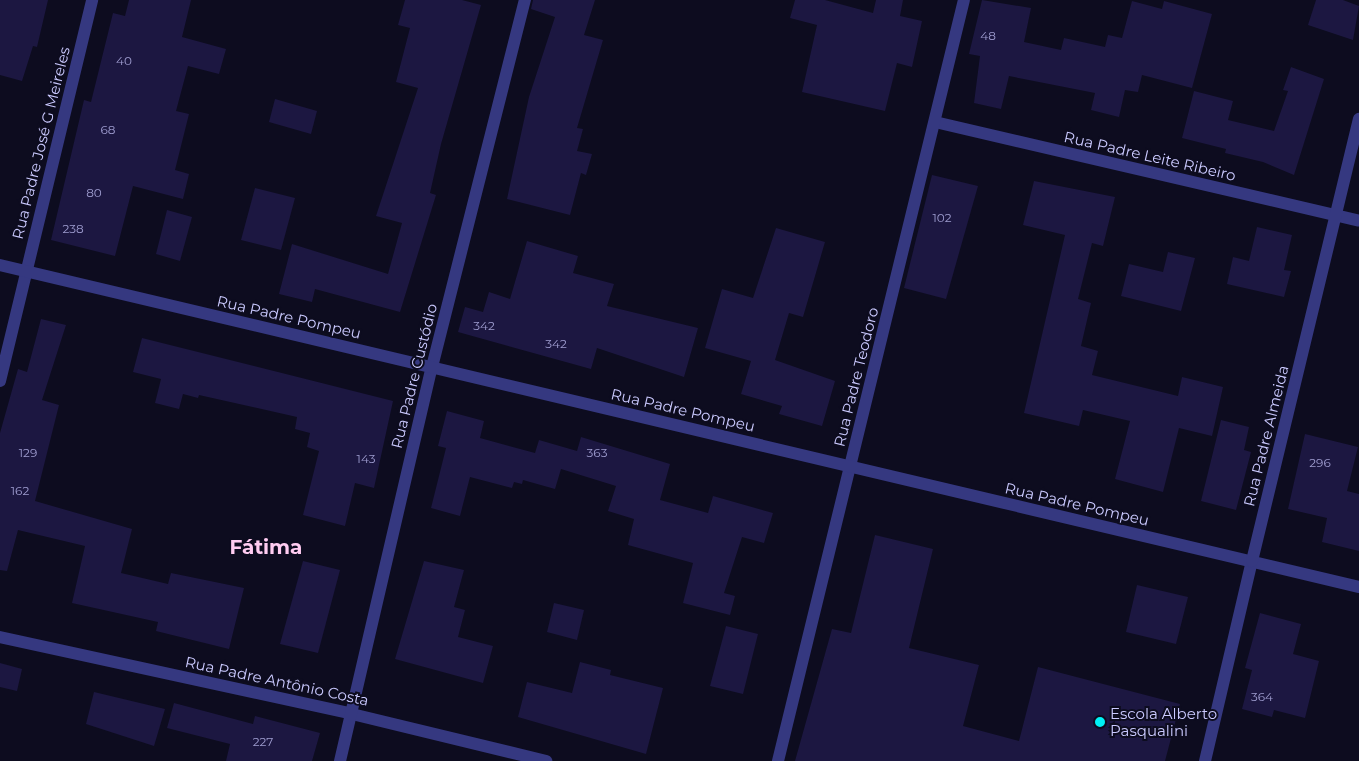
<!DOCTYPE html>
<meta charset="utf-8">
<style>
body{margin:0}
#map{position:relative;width:1359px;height:761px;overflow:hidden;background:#0d0c1f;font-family:Montserrat,sans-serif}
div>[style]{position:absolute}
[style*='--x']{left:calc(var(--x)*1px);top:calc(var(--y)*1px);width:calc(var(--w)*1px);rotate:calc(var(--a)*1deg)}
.building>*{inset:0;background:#1c1741}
.minor>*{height:12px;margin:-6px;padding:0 6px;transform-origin:6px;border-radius:6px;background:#353880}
.tertiary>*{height:12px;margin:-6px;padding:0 6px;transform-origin:6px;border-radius:6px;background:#353880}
.dots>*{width:14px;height:14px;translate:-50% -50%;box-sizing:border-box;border:2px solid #0d0c1f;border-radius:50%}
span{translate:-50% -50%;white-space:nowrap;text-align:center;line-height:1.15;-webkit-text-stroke:4px #0d0c1f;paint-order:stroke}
.number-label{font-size:12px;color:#9f9dd0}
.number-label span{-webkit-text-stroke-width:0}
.street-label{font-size:15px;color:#cbcaff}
.poi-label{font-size:15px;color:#cbcaff}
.left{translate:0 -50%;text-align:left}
.district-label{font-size:20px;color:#ffccf1;font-weight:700}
</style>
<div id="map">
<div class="building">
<i style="clip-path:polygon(0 0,48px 0,37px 47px,33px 46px,22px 81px,0 75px)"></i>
<i style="clip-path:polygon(129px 0,191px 0,182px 37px,226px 49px,219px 74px,188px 66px,176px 111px,189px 114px,175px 170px,189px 174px,183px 199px,133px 186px,115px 256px,51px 240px,84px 100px,91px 102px,113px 13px,125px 16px)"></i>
<i style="clip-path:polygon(405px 0,462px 0,481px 5px,441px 144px,430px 193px,436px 195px,400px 312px,315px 289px,312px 302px,279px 294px,292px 244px,388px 274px,402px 223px,376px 216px,418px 88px,396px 82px,410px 28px,398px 25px)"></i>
<i style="clip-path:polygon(533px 0,595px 0,584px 35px,603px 40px,577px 128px,583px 129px,577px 151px,592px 154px,586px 175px,581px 173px,570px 215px,507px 199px,529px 97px,555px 17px,531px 9px)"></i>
<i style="clip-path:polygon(795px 0,825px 0,873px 13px,876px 0,903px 0,900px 16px,922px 21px,912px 67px,897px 63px,885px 111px,802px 92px,817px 25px,790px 18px)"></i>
<i style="clip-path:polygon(982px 0,1031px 8px,1024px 42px,1061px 50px,1064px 38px,1105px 47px,1108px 35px,1122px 38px,1132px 1px,1162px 9px,1164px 1px,1212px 14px,1192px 88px,1142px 75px,1138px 92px,1125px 90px,1119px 117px,1091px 110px,1095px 93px,1009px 76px,1001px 109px,974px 103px,980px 56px,969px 54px)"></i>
<i style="clip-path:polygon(1316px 0,1343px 0,1359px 6px,1353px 40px,1308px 25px)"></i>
<i style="clip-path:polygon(1291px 67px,1324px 79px,1294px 175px,1263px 162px,1225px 153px,1226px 149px,1182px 138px,1194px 91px,1233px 101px,1228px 120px,1274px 131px,1288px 91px,1283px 90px)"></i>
<i style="clip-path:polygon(275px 99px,317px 111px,311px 134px,269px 122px)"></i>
<i style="clip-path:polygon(932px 175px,978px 186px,946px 299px,904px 288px)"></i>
<i style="clip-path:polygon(1034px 181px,1115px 197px,1103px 246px,1092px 243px,1078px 299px,1091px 303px,1081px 346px,1098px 351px,1092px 375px,1178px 396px,1182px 377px,1223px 387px,1212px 436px,1179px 428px,1163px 492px,1115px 479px,1130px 421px,1083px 410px,1079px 426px,1024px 413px,1065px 235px,1023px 225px)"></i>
<i style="clip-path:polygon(255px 188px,295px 198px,281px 250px,241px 240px)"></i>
<i style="clip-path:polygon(167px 210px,192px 217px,180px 261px,156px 254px)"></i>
<i style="clip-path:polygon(1257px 227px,1292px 235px,1284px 270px,1291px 271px,1284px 297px,1227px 284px,1233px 257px,1249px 261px)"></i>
<i style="clip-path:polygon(776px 228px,825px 242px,803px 317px,789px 313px,775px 360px,835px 381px,822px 426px,779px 414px,782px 406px,741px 394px,751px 361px,705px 348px,722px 289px,753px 298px)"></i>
<i style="clip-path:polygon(527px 241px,578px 256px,573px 273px,614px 284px,607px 306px,698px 328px,684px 377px,597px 348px,591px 369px,458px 332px,465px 307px,483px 312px,489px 292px,510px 299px)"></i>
<i style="clip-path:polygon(1168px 252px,1195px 258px,1181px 311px,1121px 296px,1129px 264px,1163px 272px)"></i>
<i style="clip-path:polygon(41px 319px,66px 325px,42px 400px,59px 405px,35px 501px,132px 529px,121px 573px,168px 584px,171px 573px,244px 588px,229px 649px,156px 631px,158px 622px,72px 603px,85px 546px,18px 530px,7px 571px,0 570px,0 433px,18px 369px,27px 372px)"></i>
<i style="clip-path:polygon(142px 338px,393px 401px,374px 488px,355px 483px,345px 526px,303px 515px,319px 451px,307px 447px,310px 433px,295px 429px,297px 417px,199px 395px,198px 398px,183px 394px,179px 409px,155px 403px,161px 379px,133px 372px)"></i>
<i style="clip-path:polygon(447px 411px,484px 421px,480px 438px,535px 453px,539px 440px,577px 451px,581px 437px,670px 464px,660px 500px,708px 513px,713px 496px,773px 513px,764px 543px,742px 537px,724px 593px,735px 596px,730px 615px,683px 603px,693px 563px,628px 545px,634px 519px,608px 511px,616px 486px,561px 469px,555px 489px,523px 480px,522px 484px,514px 482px,512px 488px,470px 477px,460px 516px,431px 508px,446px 448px,438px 446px)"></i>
<i style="clip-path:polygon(1221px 420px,1249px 427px,1244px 450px,1251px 452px,1236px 510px,1201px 501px)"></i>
<i style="clip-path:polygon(1305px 434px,1358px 447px,1347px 491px,1359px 494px,1359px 551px,1322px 542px,1327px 518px,1288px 509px)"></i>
<i style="clip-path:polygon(875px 535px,933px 549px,909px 648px,979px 665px,963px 726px,1019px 741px,1038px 667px,1180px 704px,1165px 761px,795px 761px,832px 629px,851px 633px)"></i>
<i style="clip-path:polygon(303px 561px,340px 570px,318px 653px,280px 644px)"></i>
<i style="clip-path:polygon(424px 561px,464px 570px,454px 607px,465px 610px,458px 637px,493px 646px,483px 683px,395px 659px)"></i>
<i style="clip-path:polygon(1137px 585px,1188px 597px,1176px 644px,1126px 632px)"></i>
<i style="clip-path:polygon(554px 603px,584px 610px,577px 640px,547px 632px)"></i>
<i style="clip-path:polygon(1260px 613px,1301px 624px,1293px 654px,1319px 661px,1305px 718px,1274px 710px,1272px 717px,1242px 709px,1252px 670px,1245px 668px)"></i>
<i style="clip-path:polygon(726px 626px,758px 634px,743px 694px,710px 686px)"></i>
<i style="clip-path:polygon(580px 662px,611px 670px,610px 675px,663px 688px,646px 754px,518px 717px,527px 682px,572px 693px)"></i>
<i style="clip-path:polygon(0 663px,22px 669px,17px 691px,0 687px)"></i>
<i style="clip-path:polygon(94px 692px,165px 709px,154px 746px,86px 724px)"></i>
<i style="clip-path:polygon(174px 703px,253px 724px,255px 716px,320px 733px,312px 761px,226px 761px,230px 744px,167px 728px)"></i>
</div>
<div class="minor">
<i style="--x:935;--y:122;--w:435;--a:13.1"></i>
<i style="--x:0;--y:381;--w:392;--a:-76.4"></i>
<i style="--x:0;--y:637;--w:360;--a:12.3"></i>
<i style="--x:352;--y:714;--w:200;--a:13.6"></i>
<i style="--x:340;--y:761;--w:405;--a:-76.9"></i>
<i style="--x:432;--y:367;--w:379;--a:-75.8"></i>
<i style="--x:778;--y:761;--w:783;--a:-76.27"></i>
<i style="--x:1205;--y:761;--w:205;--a:-76.8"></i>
</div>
<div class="tertiary">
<i style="--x:0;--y:265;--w:1397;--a:13.33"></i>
<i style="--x:1252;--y:561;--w:455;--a:-76.4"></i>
</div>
<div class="dots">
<i style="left:1100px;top:722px;background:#00f1f5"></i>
</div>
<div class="number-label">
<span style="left:988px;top:36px">48</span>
<span style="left:124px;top:61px">40</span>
<span style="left:108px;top:130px">68</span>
<span style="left:94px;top:193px">80</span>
<span style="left:942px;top:218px">102</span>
<span style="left:73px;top:229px">238</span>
<span style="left:484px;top:326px">342</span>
<span style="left:556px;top:344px">342</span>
<span style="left:28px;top:453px">129</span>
<span style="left:597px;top:453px">363</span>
<span style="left:366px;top:459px">143</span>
<span style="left:1320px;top:463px">296</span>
<span style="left:20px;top:491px">162</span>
<span style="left:1262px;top:697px">364</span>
<span style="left:263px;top:742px">227</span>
</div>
<div class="street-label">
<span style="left:41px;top:143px;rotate:-76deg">Rua Padre José G Meireles</span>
<span style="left:1150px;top:156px;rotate:13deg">Rua Padre Leite Ribeiro</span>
<span style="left:289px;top:317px;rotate:13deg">Rua Padre Pompeu</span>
<span style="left:414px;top:376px;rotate:-76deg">Rua Padre Custódio</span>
<span style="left:856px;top:377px;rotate:-76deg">Rua Padre Teodoro</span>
<span style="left:683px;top:410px;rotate:13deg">Rua Padre Pompeu</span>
<span style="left:1266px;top:436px;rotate:-76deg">Rua Padre Almeida</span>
<span style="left:1077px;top:504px;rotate:13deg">Rua Padre Pompeu</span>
<span style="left:277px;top:681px;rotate:12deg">Rua Padre Antônio Costa</span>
</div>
<div class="poi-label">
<span class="left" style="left:1110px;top:722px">Escola Alberto<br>Pasqualini</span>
</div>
<div class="district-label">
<span style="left:266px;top:547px">Fátima</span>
</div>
</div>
